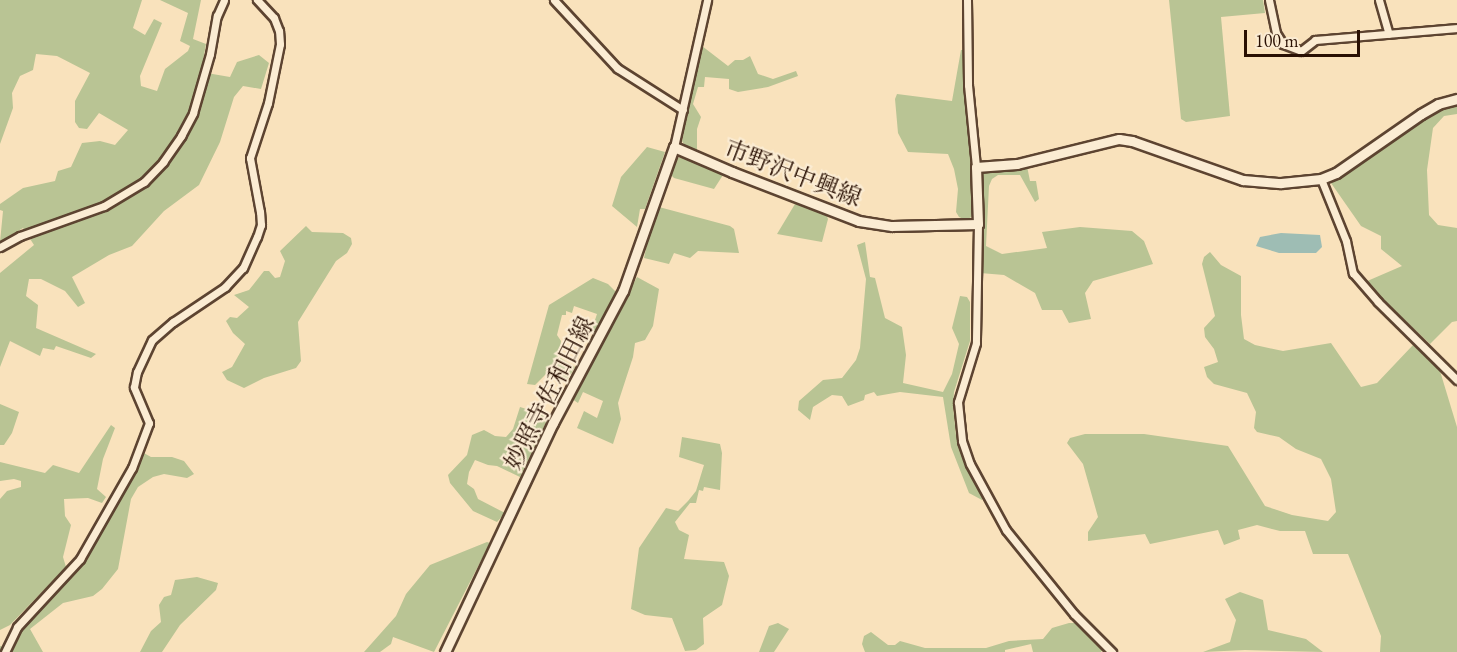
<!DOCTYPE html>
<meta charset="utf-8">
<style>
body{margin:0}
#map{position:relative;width:1457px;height:652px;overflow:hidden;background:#f9e2bc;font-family:"EB Garamond","Noto Serif JP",serif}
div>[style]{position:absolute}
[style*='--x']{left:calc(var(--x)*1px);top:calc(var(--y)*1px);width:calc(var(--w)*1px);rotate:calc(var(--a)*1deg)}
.green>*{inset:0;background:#b9c494}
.water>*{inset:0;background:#9ebdb4}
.roads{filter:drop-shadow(2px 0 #5d4431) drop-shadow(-2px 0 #5d4431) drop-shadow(0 2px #5d4431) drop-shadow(0 -2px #5d4431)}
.minor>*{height:7px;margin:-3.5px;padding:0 3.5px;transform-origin:3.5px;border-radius:3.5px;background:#fbecd3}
.secondary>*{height:9px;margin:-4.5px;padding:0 4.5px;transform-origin:4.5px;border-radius:4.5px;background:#fbecd3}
span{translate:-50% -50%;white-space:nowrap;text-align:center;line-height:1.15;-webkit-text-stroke:4.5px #fbecd3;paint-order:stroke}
.street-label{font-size:24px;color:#291003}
.scale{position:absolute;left:1244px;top:30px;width:116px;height:27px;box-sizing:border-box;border:3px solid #291003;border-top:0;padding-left:8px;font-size:18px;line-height:21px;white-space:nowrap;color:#291003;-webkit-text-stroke:4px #fbecd3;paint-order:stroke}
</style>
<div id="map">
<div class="green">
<i style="clip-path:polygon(0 0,142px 0,133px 28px,145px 35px,154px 19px,162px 23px,140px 76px,141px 86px,157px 91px,165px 69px,188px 51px,190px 46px,180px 41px,188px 13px,160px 0,201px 0,193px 39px,206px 44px,201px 72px,230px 77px,237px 62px,259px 55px,269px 63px,261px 89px,243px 86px,234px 97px,220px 142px,199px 185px,164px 211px,132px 246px,109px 255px,72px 277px,85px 303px,78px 307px,65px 291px,41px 279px,29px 279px,26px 296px,38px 305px,36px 328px,96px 354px,91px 358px,56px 346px,54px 350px,43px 348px,40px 356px,10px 341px,0 367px,0 273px,34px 245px,23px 228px,0 242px,3px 211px,0 210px,0 204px,23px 188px,55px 181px,58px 171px,71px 167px,82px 143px,100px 141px,115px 145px,128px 130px,99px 113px,87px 129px,79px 128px,75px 122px,75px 101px,90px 73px,57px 56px,36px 54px,33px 70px,20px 76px,12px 93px,13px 108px,0 144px)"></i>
<i style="clip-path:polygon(1169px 0,1263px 0,1265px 13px,1221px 17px,1230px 116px,1186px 122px,1181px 119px)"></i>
<i style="clip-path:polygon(702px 46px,728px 66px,735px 60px,743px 60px,750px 56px,758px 74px,773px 79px,796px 71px,798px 76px,768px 87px,738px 92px,729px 89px,729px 79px,705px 77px,704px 87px,698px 87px,693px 104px,701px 117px,697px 129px,697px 152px,685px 146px,682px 141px)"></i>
<i style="clip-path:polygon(961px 50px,965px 50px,973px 216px,966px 220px,959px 217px,956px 212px,958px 189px,954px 169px,948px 154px,908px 152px,898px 133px,895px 99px,897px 94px,952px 101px)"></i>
<i style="clip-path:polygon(1457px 103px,1457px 114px,1444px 116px,1433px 128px,1427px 170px,1429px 215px,1438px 225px,1457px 228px,1457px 321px,1452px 322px,1430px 344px,1365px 282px,1402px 266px,1381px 249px,1381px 236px,1361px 226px,1331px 183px,1441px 107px)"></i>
<i style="clip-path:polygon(647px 147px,665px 152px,645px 209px,640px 209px,637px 227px,612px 206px,621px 177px)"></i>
<i style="clip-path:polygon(682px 157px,723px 175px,714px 189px,674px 178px,670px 174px,677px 158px)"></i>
<i style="clip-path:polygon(1027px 166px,1030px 181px,1036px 181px,1039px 199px,1035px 202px,1020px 175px,998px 175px,992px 179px,989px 186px,986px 246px,1002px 254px,1047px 248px,1042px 232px,1080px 227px,1132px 231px,1144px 241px,1153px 264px,1093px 281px,1085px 293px,1091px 319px,1069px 323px,1062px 310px,1042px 310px,1035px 293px,1004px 275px,980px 273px,977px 170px)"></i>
<i style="clip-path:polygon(795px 204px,826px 214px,828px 219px,822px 242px,777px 234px)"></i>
<i style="clip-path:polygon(659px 207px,730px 226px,734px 229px,739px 253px,698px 251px,690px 258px,674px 253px,669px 264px,644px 258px,654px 211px)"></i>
<i style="clip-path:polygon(306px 226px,312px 232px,343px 233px,351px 238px,352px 244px,347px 253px,336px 261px,298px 322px,301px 361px,296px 368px,264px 378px,244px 388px,227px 380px,222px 372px,232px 367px,245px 344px,233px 333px,226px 321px,230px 317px,237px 318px,249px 307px,234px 295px,249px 290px,264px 271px,269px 271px,275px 278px,280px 277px,285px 261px,280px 251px)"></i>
<i style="clip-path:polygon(865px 242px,870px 277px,875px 278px,885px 318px,902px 327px,906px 355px,903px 383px,943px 392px,952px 374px,959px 344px,952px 328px,960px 296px,967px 297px,970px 302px,970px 341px,954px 392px,953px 406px,956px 435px,963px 457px,983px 497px,982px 500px,969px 493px,951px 447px,943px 397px,900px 392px,877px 396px,874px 392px,865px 395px,864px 400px,848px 406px,842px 396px,832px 395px,813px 407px,810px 420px,798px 410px,799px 401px,823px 380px,842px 378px,856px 360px,860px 348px,866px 279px,857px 245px)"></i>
<i style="clip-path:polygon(1210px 252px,1221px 265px,1241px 276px,1241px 315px,1244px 339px,1255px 345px,1283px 351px,1331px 343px,1361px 387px,1377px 383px,1413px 345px,1440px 371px,1457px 427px,1457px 652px,1380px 652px,1381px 636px,1348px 554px,1313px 554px,1305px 531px,1280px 531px,1257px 525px,1238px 530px,1240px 539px,1224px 545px,1218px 530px,1150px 544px,1145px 534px,1088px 541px,1088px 532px,1098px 517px,1083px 464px,1067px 443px,1070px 438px,1085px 434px,1144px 434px,1228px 446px,1265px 506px,1292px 515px,1328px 521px,1336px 512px,1331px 479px,1321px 459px,1296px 449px,1279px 437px,1257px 432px,1254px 428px,1256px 412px,1247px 393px,1214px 384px,1207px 377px,1204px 367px,1218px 362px,1214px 349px,1205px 337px,1204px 328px,1215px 316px,1202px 264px,1204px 257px)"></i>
<i style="clip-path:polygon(637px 277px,659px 289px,653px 326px,645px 340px,635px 343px,633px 357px,618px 403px,621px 419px,613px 444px,577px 428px,584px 411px,597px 418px,603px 401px,583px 392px,578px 403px,572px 399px)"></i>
<i style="clip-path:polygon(593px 278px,608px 284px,616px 292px,597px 333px,591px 332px,597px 314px,574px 306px,572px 313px,566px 311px,566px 315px,562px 315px,557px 335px,561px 341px,559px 357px,575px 367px,566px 382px,546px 374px,535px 385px,527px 384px,549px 305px)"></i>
<i style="clip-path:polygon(0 404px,19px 412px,12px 433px,4px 445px,0 445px)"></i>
<i style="clip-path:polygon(520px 407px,549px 416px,520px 477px,497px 466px,488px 465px,475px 460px,469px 472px,467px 484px,474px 489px,478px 499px,505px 513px,497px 522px,473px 511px,450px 483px,448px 475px,467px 455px,472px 435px,484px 430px,495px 436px,506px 437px,513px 429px)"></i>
<i style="clip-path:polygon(111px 425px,115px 428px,103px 459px,97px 489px,106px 497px,102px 503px,88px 498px,64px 499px,65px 516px,71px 525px,63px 557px,66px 567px,10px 625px,0 630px,0 499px,7px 491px,21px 487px,21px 481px,14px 479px,0 481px,0 462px,45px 473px,53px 465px,79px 473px)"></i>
<i style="clip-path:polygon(682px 437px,720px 444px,722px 453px,720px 490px,704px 487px,703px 491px,699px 490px,696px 503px,690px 503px,675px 522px,679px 530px,689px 535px,684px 559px,724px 562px,729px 576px,722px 605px,703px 618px,704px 644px,696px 650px,685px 651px,672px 618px,645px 615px,631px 609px,639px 548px,666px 508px,678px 511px,688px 501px,696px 491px,704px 465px,679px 457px)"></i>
<i style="clip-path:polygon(142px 452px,151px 457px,172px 457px,184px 461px,194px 474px,187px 478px,164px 474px,153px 477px,138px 487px,131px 499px,118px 569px,102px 589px,93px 596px,63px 603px,30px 629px,43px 652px,0 652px,0 646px,9px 649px,25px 623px,81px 564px)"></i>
<i style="clip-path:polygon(487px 542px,490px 543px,434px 652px,393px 637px,391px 644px,380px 652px,364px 652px,396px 616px,406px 594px,430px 565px)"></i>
<i style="clip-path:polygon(197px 577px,218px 583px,216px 590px,180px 625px,162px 652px,140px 652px,151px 631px,161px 622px,159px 605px,164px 597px,171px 595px,175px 580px)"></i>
<i style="clip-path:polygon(1240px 592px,1263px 600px,1268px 630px,1306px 639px,1323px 652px,1245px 650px,1203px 652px,1230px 642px,1236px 620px,1225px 599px)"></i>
<i style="clip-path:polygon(778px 623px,789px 629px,774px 652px,759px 652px,769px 626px)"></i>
<i style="clip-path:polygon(1069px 623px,1077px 623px,1089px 633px,1103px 649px,1101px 652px,1033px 652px,1031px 644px,1005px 650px,1005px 652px,865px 652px,862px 644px,864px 636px,871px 632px,888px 645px,895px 645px,900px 641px,925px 648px,986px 648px,1009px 641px,1043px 639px,1052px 628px)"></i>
</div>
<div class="water">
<i style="clip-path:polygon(1281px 233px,1320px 235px,1322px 247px,1316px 253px,1279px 253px,1256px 246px,1260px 237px)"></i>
</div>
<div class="roads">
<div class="minor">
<i style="--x:554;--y:0;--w:93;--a:47.2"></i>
<i style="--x:617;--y:68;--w:78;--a:32.5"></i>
<i style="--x:967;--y:0;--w:85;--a:89.3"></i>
<i style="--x:968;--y:85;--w:82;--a:84.4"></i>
<i style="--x:1269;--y:0;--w:34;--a:78"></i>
<i style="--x:1276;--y:33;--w:13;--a:58"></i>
<i style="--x:1283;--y:44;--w:19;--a:21"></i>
<i style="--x:1301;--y:51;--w:18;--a:-38"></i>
<i style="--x:1315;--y:40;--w:143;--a:-4.8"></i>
<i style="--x:1379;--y:0;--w:35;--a:74"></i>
<i style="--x:674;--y:147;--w:151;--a:-77.3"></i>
<i style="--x:1321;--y:179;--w:67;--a:68"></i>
<i style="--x:1346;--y:241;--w:33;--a:78"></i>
<i style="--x:1353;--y:273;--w:38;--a:49"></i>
<i style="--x:1378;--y:302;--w:111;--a:44.6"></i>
<i style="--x:978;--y:224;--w:119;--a:91"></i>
<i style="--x:976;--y:343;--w:62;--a:107"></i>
<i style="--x:958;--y:402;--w:39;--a:84"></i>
<i style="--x:962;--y:441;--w:24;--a:71"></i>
<i style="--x:970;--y:464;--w:75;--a:61.4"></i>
<i style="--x:1006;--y:530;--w:108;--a:51"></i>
<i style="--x:1074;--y:614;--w:54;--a:45"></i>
<i style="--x:0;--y:247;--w:23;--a:-29"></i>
<i style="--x:20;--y:236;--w:89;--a:-19.7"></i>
<i style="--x:104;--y:206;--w:47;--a:-31"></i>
<i style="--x:144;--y:182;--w:28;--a:-46"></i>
<i style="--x:163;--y:162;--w:32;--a:-55"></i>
<i style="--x:181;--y:136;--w:26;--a:-62"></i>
<i style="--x:193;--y:113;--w:61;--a:-73.9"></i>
<i style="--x:210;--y:54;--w:39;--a:-80"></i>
<i style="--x:217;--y:16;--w:17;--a:-66"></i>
<i style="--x:5;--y:652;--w:28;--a:-64"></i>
<i style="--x:17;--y:627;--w:93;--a:-47.2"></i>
<i style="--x:80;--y:559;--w:105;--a:-60.3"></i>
<i style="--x:132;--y:468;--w:48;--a:-69.3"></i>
<i style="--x:149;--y:423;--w:39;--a:-113"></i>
<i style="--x:134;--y:387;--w:15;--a:-79"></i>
<i style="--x:137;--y:372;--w:35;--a:-65"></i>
<i style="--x:152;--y:340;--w:28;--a:-41"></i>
<i style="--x:173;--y:322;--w:63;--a:-33.9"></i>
<i style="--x:225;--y:287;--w:26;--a:-47"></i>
<i style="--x:243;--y:268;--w:34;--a:-66"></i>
<i style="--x:257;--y:237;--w:13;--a:-72"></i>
<i style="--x:261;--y:225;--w:13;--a:-94"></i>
<i style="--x:260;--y:212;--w:55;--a:-100.5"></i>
<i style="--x:250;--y:158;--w:58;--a:-71.9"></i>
<i style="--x:268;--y:103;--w:60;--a:-78.5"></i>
<i style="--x:280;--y:44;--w:13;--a:-94"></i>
<i style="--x:279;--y:31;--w:14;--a:-111"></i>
<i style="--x:274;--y:18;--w:25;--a:-133"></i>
</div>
<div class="secondary">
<i style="--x:445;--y:652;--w:253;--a:-64.8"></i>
<i style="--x:553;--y:423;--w:149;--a:-62.1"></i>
<i style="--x:623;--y:291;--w:153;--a:-70.5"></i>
<i style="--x:674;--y:147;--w:63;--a:23.3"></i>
<i style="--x:732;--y:172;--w:136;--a:21.1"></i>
<i style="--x:859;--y:221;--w:33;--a:9"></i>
<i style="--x:892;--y:226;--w:86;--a:-1.3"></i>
<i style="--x:978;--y:224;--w:57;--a:-92"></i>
<i style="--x:976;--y:167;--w:41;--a:-4.2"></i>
<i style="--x:1017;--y:164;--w:105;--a:-13.8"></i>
<i style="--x:1119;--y:139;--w:13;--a:9"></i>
<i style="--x:1132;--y:141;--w:118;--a:19.4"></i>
<i style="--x:1243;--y:180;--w:38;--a:5"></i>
<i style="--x:1281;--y:183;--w:40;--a:-5.7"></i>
<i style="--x:1321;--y:179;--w:16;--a:-22"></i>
<i style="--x:1336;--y:173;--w:103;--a:-34.8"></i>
<i style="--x:1421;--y:114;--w:20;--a:-30"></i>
<i style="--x:1438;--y:104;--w:20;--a:-15"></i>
</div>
</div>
<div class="street-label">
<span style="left:793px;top:173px;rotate:21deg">市野沢中興線</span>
<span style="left:549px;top:393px;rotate:-63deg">妙照寺佐和田線</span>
</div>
<div class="scale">100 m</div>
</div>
